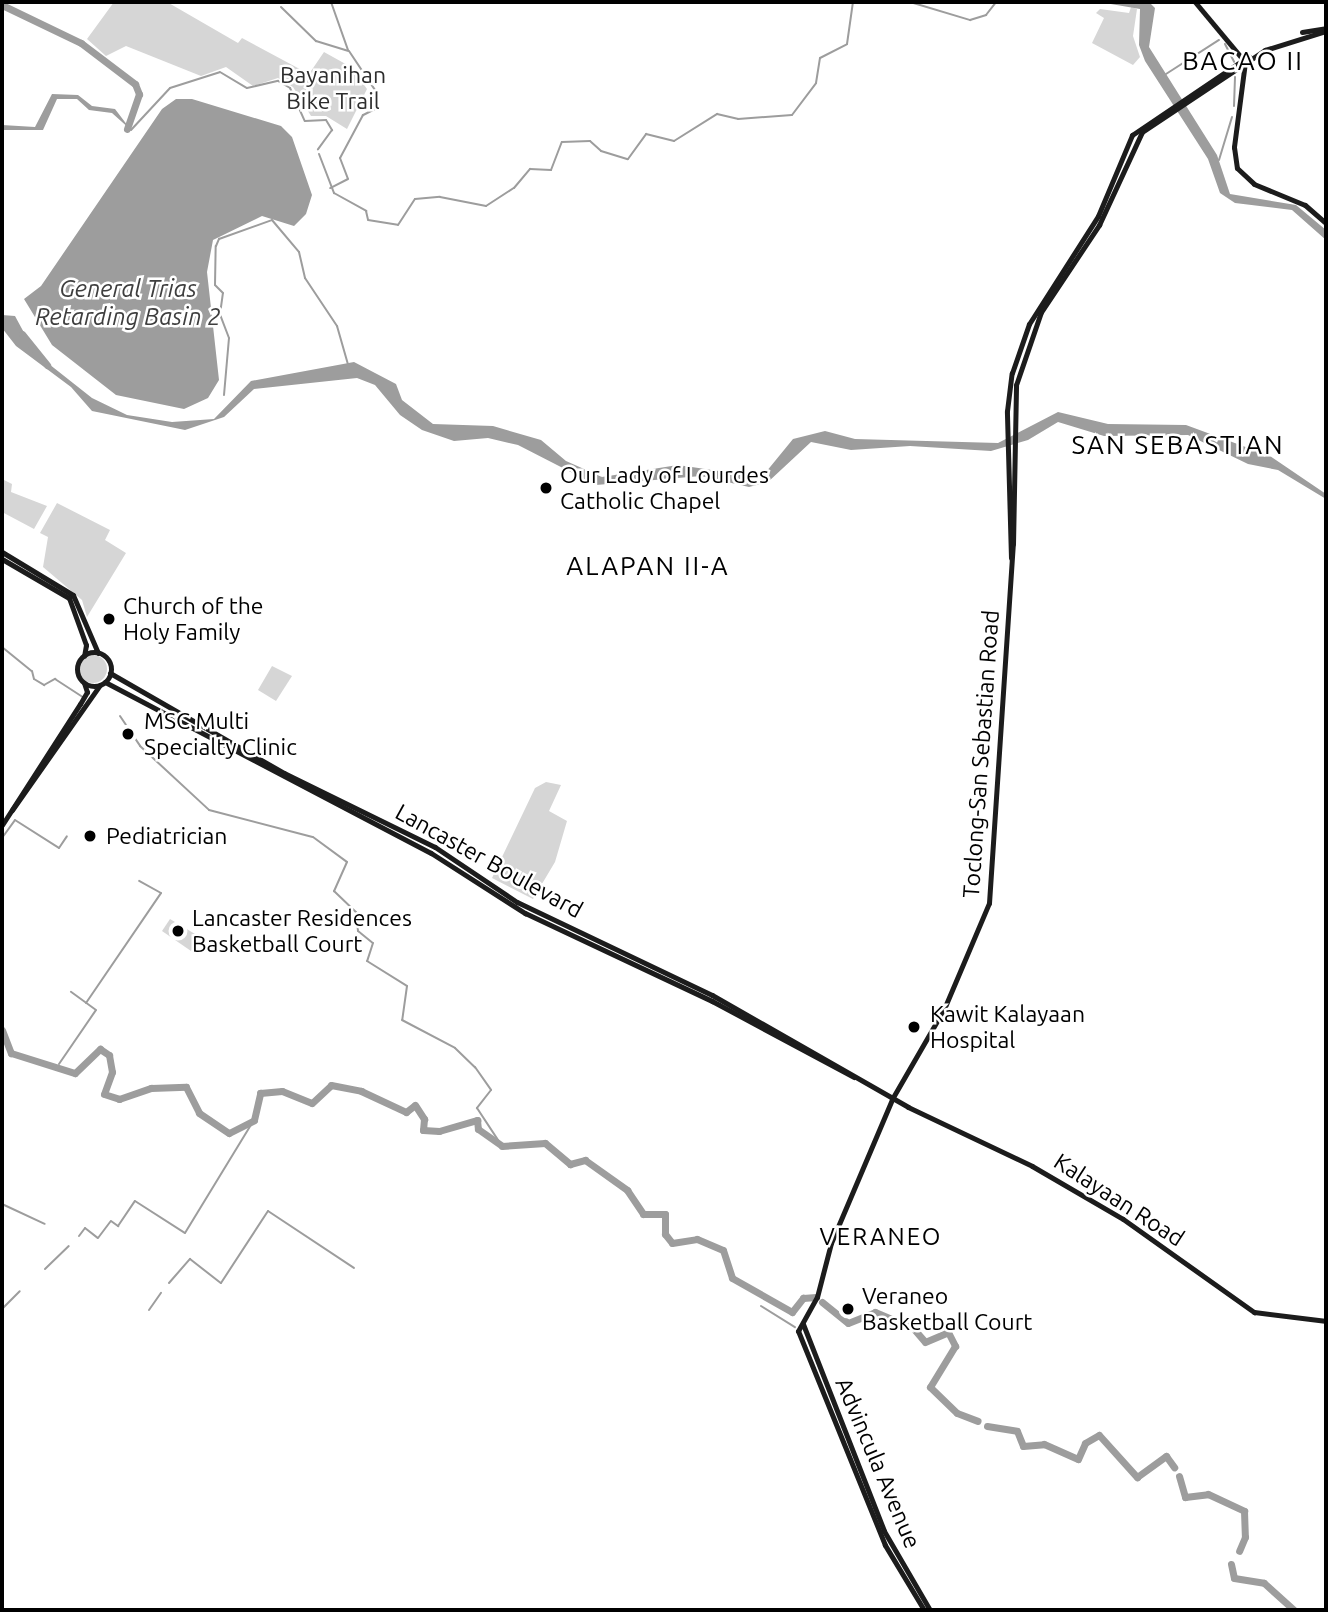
<!DOCTYPE html>
<style>
body{margin:0}
#map{position:relative;width:1328px;height:1612px;overflow:hidden;background:#fff;font-family:Ubuntu,sans-serif}
div>[style]{position:absolute}
[style*='--x']{left:calc(var(--x)*1px);top:calc(var(--y)*1px);width:calc(var(--w)*1px);rotate:calc(var(--a)*1deg)}
.green>*{inset:0;background:#d6d6d6}
.round{border-radius:50%}
.water>*{inset:0;background:#9d9d9d}
.stream>*{height:2px;margin:-1px;padding:0 1px;transform-origin:1px;border-radius:1px;background:#9d9d9d}
.river>*{height:7px;margin:-3.5px;padding:0 3.5px;transform-origin:3.5px;border-radius:3.5px;background:#9d9d9d}
.secondary>*{height:5px;margin:-2.5px;padding:0 2.5px;transform-origin:2.5px;border-radius:2.5px;background:#1c1c1c}
.secondary>.ring{margin:-2.5px;padding:0;box-sizing:content-box;background:none;border:5px solid #1c1c1c;border-radius:50%}
.dots>*{width:19px;height:19px;translate:-50% -50%;box-sizing:border-box;border:4px solid #fff;border-radius:50%}
span{translate:-50% -50%;white-space:nowrap;text-align:center;line-height:1.15;-webkit-text-stroke:5px #fff;paint-order:stroke}
.park-label{font-size:23px;color:#2d2d2d}
.poi-label{font-size:23px;color:#000}
.left{translate:0 -50%;text-align:left}
.street-label{font-size:23px;color:#000}
.water-label{font-size:24px;color:#3e3e3e;font-style:italic}
.neighbourhood-label{font-size:24px;color:#000;letter-spacing:2px}
.quarter-label{font-size:26px;color:#000;letter-spacing:2px}
.frame{position:absolute;inset:0;border:4px solid #000;pointer-events:none}
</style>
<div id="map">
<div class="green">
<i style="clip-path:polygon(114px 2px,167px 2px,238px 43px,242px 38px,309px 74px,324px 52px,351px 67px,367px 89px,347px 129px,326px 116px,311px 116px,293px 87px,278px 78px,253px 86px,226px 67px,201px 76px,126px 46px,106px 56px,87px 39px)"></i>
<i style="clip-path:polygon(1131px 7px,1137px 9px,1133px 36px,1140px 57px,1133px 65px,1092px 43px,1104px 18px,1096px 13px,1100px 9px,1129px 13px)"></i>
<i style="clip-path:polygon(4px 480px,12px 484px,11px 492px,47px 506px,34px 529px,2px 512px)"></i>
<i style="clip-path:polygon(57px 503px,110px 530px,105px 540px,126px 553px,87px 617px,82px 600px,43px 567px,48px 537px,40px 533px)"></i>
<i class="round" style="left:79px;top:655px;width:28px;height:28px"></i>
<i style="clip-path:polygon(272px 666px,292px 676px,276px 701px,258px 690px)"></i>
<i style="clip-path:polygon(546px 782px,561px 785px,549px 811px,567px 821px,555px 862px,533px 899px,492px 878px,535px 788px)"></i>
<i style="clip-path:polygon(170px 919px,200px 937px,191px 951px,162px 931px)"></i>
</div>
<div class="water">
<i style="clip-path:polygon(1099px 2px,1149px 2px,1155px 8px,1149px 47px,1217px 155px,1230px 194px,1296px 205px,1326px 230px,1326px 240px,1292px 210px,1235px 203px,1220px 193px,1208px 159px,1145px 61px,1139px 45px,1140px 9px)"></i>
<i style="clip-path:polygon(52px 94px,78px 95px,92px 106px,115px 109px,131px 130px,112px 113px,89px 110px,77px 99px,57px 99px,43px 130px,2px 130px,2px 125px,35px 127px)"></i>
<i style="clip-path:polygon(176px 99px,192px 99px,281px 126px,292px 137px,312px 195px,306px 214px,294px 226px,262px 216px,213px 240px,207px 272px,219px 380px,208px 398px,184px 409px,116px 395px,52px 345px,24px 299px,41px 286px,162px 109px)"></i>
<i style="clip-path:polygon(2px 315px,15px 316px,35px 353px,92px 398px,127px 415px,172px 422px,214px 419px,251px 381px,354px 362px,396px 384px,402px 400px,433px 424px,493px 426px,541px 440px,566px 461px,602px 477px,678px 465px,753px 476px,766px 472px,793px 439px,825px 431px,855px 439px,998px 443px,1058px 412px,1108px 424px,1186px 425px,1270px 456px,1326px 494px,1326px 499px,1278px 470px,1248px 464px,1188px 435px,1104px 436px,1058px 422px,1028px 440px,991px 451px,910px 446px,851px 450px,811px 442px,768px 482px,749px 487px,701px 476px,596px 485px,518px 445px,488px 438px,454px 441px,422px 430px,400px 415px,375px 385px,357px 378px,254px 389px,224px 417px,185px 430px,92px 411px,71px 387px,16px 346px,2px 328px)"></i>
</div>
<div class="stream">
<i style="--x:331;--y:2;--w:51;--a:70.5"></i>
<i style="--x:910;--y:2;--w:63;--a:16.7"></i>
<i style="--x:970;--y:20;--w:17;--a:-17"></i>
<i style="--x:986;--y:15;--w:16;--a:-52"></i>
<i style="--x:281;--y:7;--w:49;--a:44.2"></i>
<i style="--x:316;--y:41;--w:34;--a:17"></i>
<i style="--x:349;--y:51;--w:50;--a:56.3"></i>
<i style="--x:377;--y:93;--w:15;--a:90"></i>
<i style="--x:377;--y:108;--w:16;--a:153"></i>
<i style="--x:363;--y:115;--w:49;--a:118.1"></i>
<i style="--x:340;--y:158;--w:22;--a:69"></i>
<i style="--x:348;--y:179;--w:20;--a:153"></i>
<i style="--x:1225;--y:44;--w:20;--a:63"></i>
<i style="--x:1166;--y:74;--w:63;--a:-32.7"></i>
<i style="--x:1234;--y:106;--w:29;--a:-88"></i>
<i style="--x:131;--y:130;--w:57;--a:-47.1"></i>
<i style="--x:170;--y:88;--w:52;--a:-17.7"></i>
<i style="--x:220;--y:72;--w:31;--a:31"></i>
<i style="--x:247;--y:88;--w:32;--a:-13"></i>
<i style="--x:278;--y:81;--w:14;--a:30"></i>
<i style="--x:290;--y:88;--w:36;--a:66"></i>
<i style="--x:305;--y:121;--w:21;--a:-3"></i>
<i style="--x:326;--y:120;--w:12;--a:59"></i>
<i style="--x:332;--y:130;--w:24;--a:126"></i>
<i style="--x:319;--y:154;--w:42;--a:69"></i>
<i style="--x:334;--y:193;--w:37;--a:29"></i>
<i style="--x:366;--y:211;--w:9;--a:77"></i>
<i style="--x:368;--y:220;--w:30;--a:9"></i>
<i style="--x:398;--y:225;--w:31;--a:-57"></i>
<i style="--x:415;--y:199;--w:25;--a:-5"></i>
<i style="--x:440;--y:197;--w:47;--a:11.1"></i>
<i style="--x:486;--y:206;--w:33;--a:-33"></i>
<i style="--x:514;--y:188;--w:25;--a:-50"></i>
<i style="--x:530;--y:169;--w:21;--a:3"></i>
<i style="--x:551;--y:170;--w:30;--a:-69"></i>
<i style="--x:562;--y:142;--w:28;--a:-2"></i>
<i style="--x:590;--y:141;--w:15;--a:42"></i>
<i style="--x:601;--y:151;--w:28;--a:17"></i>
<i style="--x:628;--y:159;--w:31;--a:-54"></i>
<i style="--x:646;--y:134;--w:29;--a:14"></i>
<i style="--x:674;--y:141;--w:51;--a:-32.1"></i>
<i style="--x:717;--y:114;--w:22;--a:13"></i>
<i style="--x:738;--y:119;--w:54;--a:-4.2"></i>
<i style="--x:792;--y:115;--w:40;--a:-53"></i>
<i style="--x:816;--y:83;--w:25;--a:-81"></i>
<i style="--x:820;--y:58;--w:30;--a:-27"></i>
<i style="--x:847;--y:44;--w:42;--a:-81.9"></i>
<i style="--x:1219;--y:160;--w:45;--a:-73.2"></i>
<i style="--x:224;--y:395;--w:57;--a:-85"></i>
<i style="--x:229;--y:338;--w:26;--a:-111"></i>
<i style="--x:220;--y:314;--w:21;--a:-82"></i>
<i style="--x:223;--y:293;--w:11;--a:-135"></i>
<i style="--x:215;--y:285;--w:39;--a:-89"></i>
<i style="--x:216;--y:246;--w:8;--a:-67"></i>
<i style="--x:219;--y:239;--w:56;--a:-19.7"></i>
<i style="--x:272;--y:220;--w:42;--a:49.8"></i>
<i style="--x:299;--y:252;--w:27;--a:77"></i>
<i style="--x:305;--y:278;--w:58;--a:56.3"></i>
<i style="--x:337;--y:326;--w:40;--a:74"></i>
<i style="--x:2;--y:647;--w:38;--a:39"></i>
<i style="--x:32;--y:671;--w:8;--a:76"></i>
<i style="--x:34;--y:679;--w:12;--a:31"></i>
<i style="--x:44;--y:685;--w:13;--a:-29"></i>
<i style="--x:55;--y:679;--w:33;--a:33"></i>
<i style="--x:120;--y:716;--w:36;--a:56"></i>
<i style="--x:140;--y:746;--w:94;--a:42.8"></i>
<i style="--x:209;--y:810;--w:107;--a:14.6"></i>
<i style="--x:313;--y:837;--w:42;--a:36.3"></i>
<i style="--x:347;--y:862;--w:32;--a:114"></i>
<i style="--x:334;--y:891;--w:30;--a:44"></i>
<i style="--x:356;--y:912;--w:19;--a:84"></i>
<i style="--x:358;--y:931;--w:19;--a:39"></i>
<i style="--x:373;--y:943;--w:19;--a:108"></i>
<i style="--x:367;--y:961;--w:47;--a:32"></i>
<i style="--x:407;--y:986;--w:34;--a:98"></i>
<i style="--x:402;--y:1020;--w:60;--a:27.8"></i>
<i style="--x:455;--y:1048;--w:28;--a:44"></i>
<i style="--x:475;--y:1067;--w:28;--a:55"></i>
<i style="--x:491;--y:1090;--w:23;--a:128"></i>
<i style="--x:477;--y:1108;--w:45;--a:56.7"></i>
<i style="--x:2;--y:838;--w:22;--a:-54"></i>
<i style="--x:15;--y:820;--w:52;--a:32.5"></i>
<i style="--x:59;--y:848;--w:14;--a:-56"></i>
<i style="--x:86;--y:1003;--w:133;--a:-55.7"></i>
<i style="--x:161;--y:893;--w:25;--a:-151"></i>
<i style="--x:59;--y:1064;--w:65;--a:-55.6"></i>
<i style="--x:96;--y:1010;--w:31;--a:-144"></i>
<i style="--x:2;--y:1204;--w:47;--a:24.9"></i>
<i style="--x:79;--y:1236;--w:10;--a:-53"></i>
<i style="--x:85;--y:1228;--w:16;--a:38"></i>
<i style="--x:98;--y:1238;--w:21;--a:-53"></i>
<i style="--x:111;--y:1221;--w:9;--a:36"></i>
<i style="--x:118;--y:1226;--w:30;--a:-56"></i>
<i style="--x:135;--y:1201;--w:59;--a:32.6"></i>
<i style="--x:185;--y:1233;--w:132;--a:-58.6"></i>
<i style="--x:45;--y:1269;--w:33;--a:-44"></i>
<i style="--x:169;--y:1283;--w:32;--a:-49"></i>
<i style="--x:190;--y:1259;--w:39;--a:38"></i>
<i style="--x:221;--y:1283;--w:86;--a:-56.9"></i>
<i style="--x:268;--y:1211;--w:103;--a:33.5"></i>
<i style="--x:761;--y:1306;--w:40;--a:32"></i>
<i style="--x:2;--y:1309;--w:25;--a:-45"></i>
<i style="--x:149;--y:1310;--w:21;--a:-55"></i>
</div>
<div class="river">
<i style="--x:2;--y:5;--w:88;--a:25.7"></i>
<i style="--x:81;--y:43;--w:68;--a:37.2"></i>
<i style="--x:135;--y:84;--w:11;--a:68"></i>
<i style="--x:139;--y:94;--w:37;--a:109"></i>
<i style="--x:22;--y:334;--w:40;--a:51"></i>
<i style="--x:2;--y:1030;--w:25;--a:69"></i>
<i style="--x:11;--y:1053;--w:67;--a:17.4"></i>
<i style="--x:75;--y:1073;--w:35;--a:-44"></i>
<i style="--x:100;--y:1049;--w:11;--a:34"></i>
<i style="--x:109;--y:1055;--w:17;--a:80"></i>
<i style="--x:112;--y:1072;--w:23;--a:110"></i>
<i style="--x:104;--y:1094;--w:16;--a:18"></i>
<i style="--x:119;--y:1099;--w:34;--a:-19"></i>
<i style="--x:151;--y:1088;--w:35;--a:-2"></i>
<i style="--x:186;--y:1087;--w:29;--a:63"></i>
<i style="--x:199;--y:1113;--w:36;--a:34"></i>
<i style="--x:229;--y:1133;--w:28;--a:-27"></i>
<i style="--x:254;--y:1120;--w:28;--a:-77"></i>
<i style="--x:260;--y:1093;--w:22;--a:-5"></i>
<i style="--x:282;--y:1091;--w:32;--a:22"></i>
<i style="--x:312;--y:1103;--w:26;--a:-43"></i>
<i style="--x:331;--y:1085;--w:31;--a:11"></i>
<i style="--x:361;--y:1091;--w:50;--a:25"></i>
<i style="--x:406;--y:1112;--w:11;--a:-38"></i>
<i style="--x:415;--y:1105;--w:17;--a:57"></i>
<i style="--x:424;--y:1119;--w:11;--a:95"></i>
<i style="--x:423;--y:1130;--w:16;--a:4"></i>
<i style="--x:439;--y:1131;--w:40;--a:-16"></i>
<i style="--x:477;--y:1120;--w:9;--a:84"></i>
<i style="--x:478;--y:1129;--w:29;--a:35"></i>
<i style="--x:502;--y:1146;--w:43;--a:-4"></i>
<i style="--x:545;--y:1143;--w:33;--a:40"></i>
<i style="--x:570;--y:1164;--w:16;--a:-15"></i>
<i style="--x:585;--y:1160;--w:52;--a:35.5"></i>
<i style="--x:627;--y:1190;--w:29;--a:56"></i>
<i style="--x:643;--y:1214;--w:22;--a:0"></i>
<i style="--x:665;--y:1214;--w:20;--a:90"></i>
<i style="--x:665;--y:1234;--w:11;--a:52"></i>
<i style="--x:672;--y:1243;--w:25;--a:-9"></i>
<i style="--x:697;--y:1239;--w:28;--a:23"></i>
<i style="--x:723;--y:1250;--w:29;--a:72"></i>
<i style="--x:732;--y:1278;--w:69;--a:29.5"></i>
<i style="--x:792;--y:1312;--w:18;--a:-52"></i>
<i style="--x:803;--y:1298;--w:13;--a:-4"></i>
<i style="--x:822;--y:1302;--w:33;--a:39"></i>
<i style="--x:848;--y:1323;--w:29;--a:-22"></i>
<i style="--x:875;--y:1312;--w:41;--a:22.8"></i>
<i style="--x:913;--y:1328;--w:18;--a:49"></i>
<i style="--x:925;--y:1342;--w:25;--a:-23"></i>
<i style="--x:948;--y:1332;--w:16;--a:63"></i>
<i style="--x:955;--y:1346;--w:48;--a:121.4"></i>
<i style="--x:930;--y:1387;--w:37;--a:44"></i>
<i style="--x:957;--y:1413;--w:22;--a:21"></i>
<i style="--x:987;--y:1426;--w:30;--a:9"></i>
<i style="--x:1017;--y:1431;--w:16;--a:68"></i>
<i style="--x:1023;--y:1446;--w:21;--a:-5"></i>
<i style="--x:1044;--y:1444;--w:37;--a:24"></i>
<i style="--x:1078;--y:1459;--w:17;--a:-66"></i>
<i style="--x:1085;--y:1443;--w:16;--a:-30"></i>
<i style="--x:1099;--y:1435;--w:57;--a:47.9"></i>
<i style="--x:1137;--y:1477;--w:36;--a:-36"></i>
<i style="--x:1166;--y:1456;--w:14;--a:54"></i>
<i style="--x:1179;--y:1476;--w:22;--a:74"></i>
<i style="--x:1185;--y:1497;--w:23;--a:-7"></i>
<i style="--x:1208;--y:1494;--w:40;--a:25"></i>
<i style="--x:1244;--y:1511;--w:26;--a:88"></i>
<i style="--x:1245;--y:1537;--w:15;--a:113"></i>
<i style="--x:1231;--y:1564;--w:14;--a:78"></i>
<i style="--x:1234;--y:1578;--w:30;--a:9"></i>
<i style="--x:1264;--y:1583;--w:40;--a:42"></i>
</div>
<div class="secondary">
<i style="--x:1195;--y:2;--w:78;--a:50.2"></i>
<i style="--x:1245;--y:62;--w:86;--a:97.4"></i>
<i style="--x:1234;--y:147;--w:21;--a:82"></i>
<i style="--x:1237;--y:168;--w:23;--a:43"></i>
<i style="--x:1254;--y:184;--w:55;--a:22.4"></i>
<i style="--x:1305;--y:205;--w:28;--a:41"></i>
<i style="--x:1302;--y:32;--w:24;--a:-9"></i>
<i style="--x:2;--y:552;--w:83;--a:31.2"></i>
<i style="--x:73;--y:595;--w:63;--a:66.7"></i>
<i style="--x:1011;--y:558;--w:147;--a:-91.6"></i>
<i style="--x:1007;--y:411;--w:38;--a:-83"></i>
<i style="--x:1012;--y:373;--w:52;--a:-70.9"></i>
<i style="--x:1029;--y:324;--w:128;--a:-57.4"></i>
<i style="--x:1098;--y:216;--w:88;--a:-67.2"></i>
<i style="--x:1132;--y:135;--w:141;--a:-34"></i>
<i style="--x:2;--y:559;--w:78;--a:30.2"></i>
<i style="--x:69;--y:598;--w:50;--a:70.1"></i>
<i style="--x:86;--y:645;--w:11;--a:100"></i>
<i class="ring" style="left:77px;top:652px;width:29px;height:29px"></i>
<i style="--x:110;--y:673;--w:201;--a:29.9"></i>
<i style="--x:284;--y:773;--w:168;--a:26.1"></i>
<i style="--x:435;--y:847;--w:99;--a:33.9"></i>
<i style="--x:517;--y:902;--w:216;--a:25.5"></i>
<i style="--x:712;--y:995;--w:226;--a:29.7"></i>
<i style="--x:908;--y:1107;--w:137;--a:25.4"></i>
<i style="--x:1032;--y:1166;--w:105;--a:30.2"></i>
<i style="--x:1123;--y:1219;--w:161;--a:35.4"></i>
<i style="--x:1254;--y:1312;--w:73;--a:7.1"></i>
<i style="--x:105;--y:682;--w:368;--a:27.7"></i>
<i style="--x:431;--y:853;--w:112;--a:32.6"></i>
<i style="--x:525;--y:913;--w:207;--a:25.2"></i>
<i style="--x:712;--y:1001;--w:161;--a:28.2"></i>
<i style="--x:12;--y:810;--w:153;--a:-54.9"></i>
<i style="--x:2;--y:825;--w:144;--a:-57.2"></i>
<i style="--x:80;--y:704;--w:14;--a:-60"></i>
<i style="--x:87;--y:692;--w:9;--a:-108"></i>
<i style="--x:803;--y:1324;--w:222;--a:68.6"></i>
<i style="--x:884;--y:1531;--w:91;--a:59.8"></i>
<i style="--x:924;--y:1610;--w:76;--a:-121"></i>
<i style="--x:885;--y:1545;--w:231;--a:-112.1"></i>
<i style="--x:798;--y:1331;--w:39;--a:-61"></i>
<i style="--x:817;--y:1297;--w:56;--a:-75.5"></i>
<i style="--x:831;--y:1243;--w:156;--a:-67"></i>
<i style="--x:892;--y:1099;--w:104;--a:-60"></i>
<i style="--x:944;--y:1009;--w:115;--a:-67"></i>
<i style="--x:989;--y:903;--w:360;--a:-86.2"></i>
<i style="--x:1013;--y:544;--w:159;--a:-88.9"></i>
<i style="--x:1016;--y:385;--w:77;--a:-71.1"></i>
<i style="--x:1041;--y:312;--w:105;--a:-56.3"></i>
<i style="--x:1099;--y:225;--w:102;--a:-65.2"></i>
<i style="--x:1142;--y:132;--w:148;--a:-33.7"></i>
<i style="--x:1265;--y:50;--w:64;--a:-17.3"></i>
</div>
<div class="dots">
<i style="left:546px;top:488px;background:#000"></i>
<i style="left:109px;top:619px;background:#000"></i>
<i style="left:128px;top:734px;background:#000"></i>
<i style="left:90px;top:836px;background:#000"></i>
<i style="left:178px;top:931px;background:#000"></i>
<i style="left:914px;top:1027px;background:#000"></i>
<i style="left:848px;top:1309px;background:#000"></i>
</div>
<div class="park-label">
<span style="left:333px;top:88px">Bayanihan<br>Bike Trail</span>
</div>
<div class="poi-label">
<span class="left" style="left:560px;top:488px">Our Lady of Lourdes<br>Catholic Chapel</span>
<span class="left" style="left:123px;top:619px">Church of the<br>Holy Family</span>
<span class="left" style="left:144px;top:734px">MSC Multi<br>Specialty Clinic</span>
<span class="left" style="left:106px;top:836px">Pediatrician</span>
<span class="left" style="left:192px;top:931px">Lancaster Residences<br>Basketball Court</span>
<span class="left" style="left:930px;top:1027px">Kawit Kalayaan<br>Hospital</span>
<span class="left" style="left:862px;top:1309px">Veraneo<br>Basketball Court</span>
</div>
<div class="street-label">
<span style="left:981px;top:754px;rotate:-86deg">Toclong-San Sebastian Road</span>
<span style="left:489px;top:861px;rotate:29deg">Lancaster Boulevard</span>
<span style="left:1119px;top:1200px;rotate:33deg">Kalayaan Road</span>
<span style="left:878px;top:1463px;rotate:67deg">Advincula Avenue</span>
</div>
<div class="water-label">
<span style="left:128px;top:303px">General Trias<br>Retarding Basin 2</span>
</div>
<div class="neighbourhood-label">
<span style="left:881px;top:1237px">VERANEO</span>
</div>
<div class="quarter-label">
<span style="left:1243px;top:61px">BACAO II</span>
<span style="left:1178px;top:445px">SAN SEBASTIAN</span>
<span style="left:648px;top:566px">ALAPAN II-A</span>
</div>
<div class="frame"></div>
</div>
